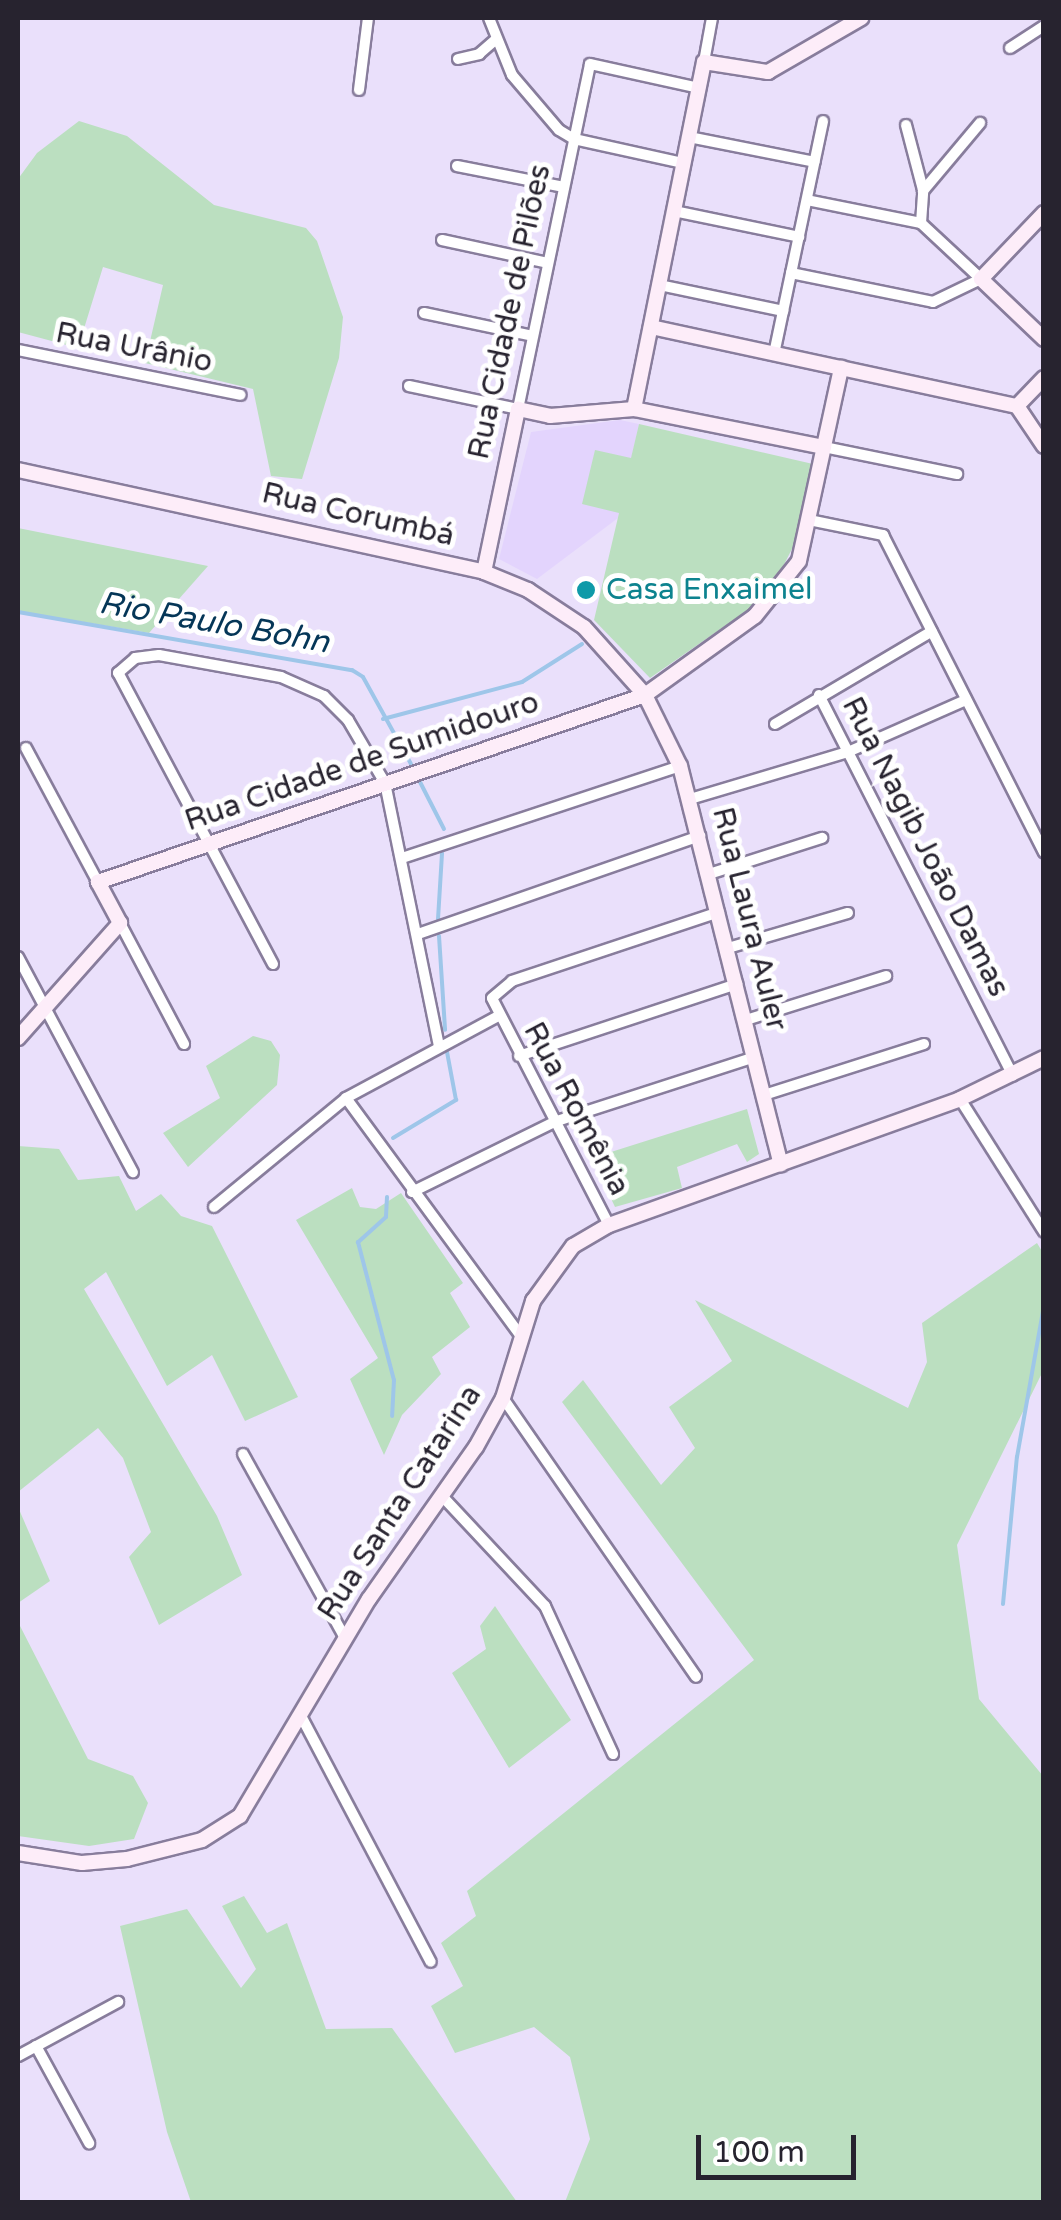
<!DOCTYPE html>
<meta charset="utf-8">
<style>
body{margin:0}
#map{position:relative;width:1061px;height:2220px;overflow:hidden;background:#eae0fb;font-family:"Varela Round",sans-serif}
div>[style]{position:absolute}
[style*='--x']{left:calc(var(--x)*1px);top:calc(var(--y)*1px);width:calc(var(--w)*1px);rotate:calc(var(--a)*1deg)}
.built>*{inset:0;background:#e3d4fd}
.green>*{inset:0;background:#bbdfc0}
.stream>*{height:4px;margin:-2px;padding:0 2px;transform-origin:2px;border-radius:2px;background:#9ec6e9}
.roads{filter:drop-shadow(2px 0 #887d9c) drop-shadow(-2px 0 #887d9c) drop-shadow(0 2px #887d9c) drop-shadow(0 -2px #887d9c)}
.street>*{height:10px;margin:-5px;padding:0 5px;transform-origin:5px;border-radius:5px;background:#fff}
.secondary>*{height:14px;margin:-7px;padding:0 7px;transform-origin:7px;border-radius:7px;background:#fdedf9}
.dots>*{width:28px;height:28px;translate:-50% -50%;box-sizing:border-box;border:5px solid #fff;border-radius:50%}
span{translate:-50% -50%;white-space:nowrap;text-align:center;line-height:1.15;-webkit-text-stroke:10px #fff;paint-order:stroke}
.street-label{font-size:30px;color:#27232f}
.culture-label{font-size:30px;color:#0d838f}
.left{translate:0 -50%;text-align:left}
.water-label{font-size:32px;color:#053657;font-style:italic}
.frame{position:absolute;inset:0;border:20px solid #27232f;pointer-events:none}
.scale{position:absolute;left:696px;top:2135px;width:160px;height:45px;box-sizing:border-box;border:5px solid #27232f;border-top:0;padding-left:12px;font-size:30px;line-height:35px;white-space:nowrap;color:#27232f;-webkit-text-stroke:8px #fff;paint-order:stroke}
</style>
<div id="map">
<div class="built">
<i style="clip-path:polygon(620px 420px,639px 424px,618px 518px,537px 579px,499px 559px,531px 432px)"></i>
</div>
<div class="green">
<i style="clip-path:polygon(79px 121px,127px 136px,214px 205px,306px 228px,317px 241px,343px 317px,339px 358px,302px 479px,271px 476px,253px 389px,145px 363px,163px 285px,103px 267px,78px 348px,18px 332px,18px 179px,37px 153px)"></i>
<i style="clip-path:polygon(639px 424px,813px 464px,794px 545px,768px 596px,650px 678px,594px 620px,619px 513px,582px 504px,595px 450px,631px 458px)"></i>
<i style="clip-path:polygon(18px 528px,208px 566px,149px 633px,18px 611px)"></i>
<i style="clip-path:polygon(253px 1036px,271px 1041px,280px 1055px,277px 1085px,188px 1167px,163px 1133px,220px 1098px,206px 1066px)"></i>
<i style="clip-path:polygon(747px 1109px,759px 1154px,747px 1162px,737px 1144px,677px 1167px,682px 1188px,615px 1207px,592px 1158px)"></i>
<i style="clip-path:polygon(18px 1146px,59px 1149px,78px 1180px,119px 1176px,136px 1211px,161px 1194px,181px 1216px,212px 1226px,298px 1397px,245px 1421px,212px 1355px,167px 1386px,106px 1272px,84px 1289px,217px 1516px,242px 1575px,159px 1625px,129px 1557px,151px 1532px,123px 1458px,98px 1428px,18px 1492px)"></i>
<i style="clip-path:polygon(352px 1188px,360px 1207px,376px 1209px,401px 1193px,463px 1283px,450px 1293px,470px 1327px,432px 1357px,441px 1374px,402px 1415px,384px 1455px,350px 1379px,378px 1358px,296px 1220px)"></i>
<i style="clip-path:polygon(1037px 1243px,1043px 1253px,1043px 1371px,957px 1545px,979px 1699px,1043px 1776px,1043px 2202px,565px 2202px,590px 2139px,570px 2057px,534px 2027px,455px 2053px,431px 2006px,463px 1986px,441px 1943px,476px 1916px,467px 1891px,754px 1660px,562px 1402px,583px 1380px,661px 1485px,695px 1448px,669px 1407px,732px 1361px,695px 1300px,908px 1408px,927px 1362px,922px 1323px)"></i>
<i style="clip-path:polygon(18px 1507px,50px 1581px,18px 1603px)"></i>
<i style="clip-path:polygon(495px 1606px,571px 1720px,509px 1768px,452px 1673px,486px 1649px,480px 1626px)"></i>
<i style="clip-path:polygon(18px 1622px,88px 1759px,133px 1776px,148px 1803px,134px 1839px,89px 1846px,18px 1836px)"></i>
<i style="clip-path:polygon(244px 1896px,267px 1933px,287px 1923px,326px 2029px,392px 2028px,517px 2202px,191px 2202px,167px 2132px,120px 1926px,187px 1909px,241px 1988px,256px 1969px,222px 1906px)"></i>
</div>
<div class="stream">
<i style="--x:18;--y:612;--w:339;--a:9.9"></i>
<i style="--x:352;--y:670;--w:13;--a:32"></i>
<i style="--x:363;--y:677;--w:99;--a:61.1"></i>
<i style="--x:383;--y:719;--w:144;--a:-14.9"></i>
<i style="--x:522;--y:682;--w:71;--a:-32.3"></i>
<i style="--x:419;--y:780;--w:55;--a:63"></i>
<i style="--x:438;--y:919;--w:66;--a:-86.5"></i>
<i style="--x:439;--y:936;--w:94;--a:86.3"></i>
<i style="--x:393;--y:1138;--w:74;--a:-31.1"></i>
<i style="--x:456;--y:1100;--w:49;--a:-100.6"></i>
<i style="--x:387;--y:1197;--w:20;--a:93"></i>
<i style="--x:386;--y:1217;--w:38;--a:138"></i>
<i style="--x:358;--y:1242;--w:143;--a:75.4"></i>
<i style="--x:394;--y:1380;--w:36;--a:93"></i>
<i style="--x:1003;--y:1604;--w:148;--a:-84.6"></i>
<i style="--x:1017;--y:1457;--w:153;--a:-79.9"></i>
</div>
<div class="roads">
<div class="street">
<i style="--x:489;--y:18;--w:61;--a:68"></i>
<i style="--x:512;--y:75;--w:72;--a:49.5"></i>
<i style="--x:559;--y:130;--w:17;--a:31"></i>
<i style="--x:574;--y:139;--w:112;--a:12.4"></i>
<i style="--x:1010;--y:48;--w:40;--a:-32.9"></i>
<i style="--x:458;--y:59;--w:22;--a:-13"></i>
<i style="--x:479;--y:54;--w:21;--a:-41"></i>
<i style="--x:704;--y:62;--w:45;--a:-79.7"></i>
<i style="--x:359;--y:90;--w:73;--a:-82.9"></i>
<i style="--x:906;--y:125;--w:67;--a:75.3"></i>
<i style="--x:689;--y:137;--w:128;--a:11.2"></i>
<i style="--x:457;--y:166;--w:109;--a:11.1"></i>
<i style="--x:674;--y:211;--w:128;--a:11.7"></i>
<i style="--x:921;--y:223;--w:32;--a:-86"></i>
<i style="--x:923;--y:191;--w:89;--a:-50"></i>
<i style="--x:442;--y:240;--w:108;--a:12.2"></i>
<i style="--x:791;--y:273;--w:145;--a:11.5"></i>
<i style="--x:933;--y:302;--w:53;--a:-25.6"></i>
<i style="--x:981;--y:279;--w:82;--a:-137"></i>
<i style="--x:921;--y:223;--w:116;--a:-168.6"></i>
<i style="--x:659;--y:285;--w:127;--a:11.8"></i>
<i style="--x:424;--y:313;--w:111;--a:11.9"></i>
<i style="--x:18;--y:350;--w:227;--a:11.4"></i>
<i style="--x:774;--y:354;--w:238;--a:-78.1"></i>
<i style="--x:409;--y:386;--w:111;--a:11.9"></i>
<i style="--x:518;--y:409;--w:352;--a:-78.2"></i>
<i style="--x:590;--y:64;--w:112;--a:12.4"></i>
<i style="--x:824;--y:447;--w:136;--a:11.5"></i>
<i style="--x:809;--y:520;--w:76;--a:11.5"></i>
<i style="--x:883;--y:535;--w:356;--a:63.1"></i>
<i style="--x:819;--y:695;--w:427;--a:63"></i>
<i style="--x:775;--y:724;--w:182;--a:-30.6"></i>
<i style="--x:26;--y:748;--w:152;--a:61.8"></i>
<i style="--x:690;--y:799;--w:165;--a:-16.6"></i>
<i style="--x:848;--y:752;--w:129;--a:-23.8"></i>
<i style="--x:402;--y:858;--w:293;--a:-18.3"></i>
<i style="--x:709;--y:874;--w:119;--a:-17.7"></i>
<i style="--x:120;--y:923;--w:137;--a:62.1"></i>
<i style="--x:418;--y:934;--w:299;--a:-19.2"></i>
<i style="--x:728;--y:948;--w:125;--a:-16.3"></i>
<i style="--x:18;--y:957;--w:244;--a:61.9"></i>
<i style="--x:273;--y:964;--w:330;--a:-118"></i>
<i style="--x:118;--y:673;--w:23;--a:-41"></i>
<i style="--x:135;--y:658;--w:24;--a:-7"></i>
<i style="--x:159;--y:655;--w:124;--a:10.2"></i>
<i style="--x:281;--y:677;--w:47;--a:23.8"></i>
<i style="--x:324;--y:696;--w:34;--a:45"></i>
<i style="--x:348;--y:720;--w:73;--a:59.6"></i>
<i style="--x:385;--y:783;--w:268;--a:78.4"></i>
<i style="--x:746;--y:1020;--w:147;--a:-17.4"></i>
<i style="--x:519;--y:1056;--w:230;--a:-18.3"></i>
<i style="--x:764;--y:1095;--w:168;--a:-17.7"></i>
<i style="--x:346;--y:1098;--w:295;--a:53.7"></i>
<i style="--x:960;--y:1099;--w:157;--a:57.7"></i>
<i style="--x:412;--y:1192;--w:158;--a:-26.2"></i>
<i style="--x:554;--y:1122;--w:211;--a:-17.9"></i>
<i style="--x:214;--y:1207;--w:171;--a:-39.5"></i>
<i style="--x:346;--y:1098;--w:173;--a:-28.3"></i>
<i style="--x:609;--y:1225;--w:255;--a:-117.3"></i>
<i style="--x:492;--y:998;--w:26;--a:-40"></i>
<i style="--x:512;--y:981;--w:218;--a:-18.4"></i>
<i style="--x:503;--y:1398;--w:339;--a:55.3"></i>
<i style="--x:243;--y:1454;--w:210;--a:61"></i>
<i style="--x:442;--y:1496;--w:151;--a:46.9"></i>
<i style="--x:545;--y:1606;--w:163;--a:65.3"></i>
<i style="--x:300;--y:1714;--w:280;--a:62.2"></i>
<i style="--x:36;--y:2046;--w:111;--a:61.3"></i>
<i style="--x:18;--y:2056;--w:114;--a:-28.4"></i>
</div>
<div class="secondary">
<i style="--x:1044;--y:213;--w:91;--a:133.7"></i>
<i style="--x:981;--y:279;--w:87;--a:43.6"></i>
<i style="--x:651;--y:327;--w:374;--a:12.2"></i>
<i style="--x:1017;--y:406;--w:48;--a:56"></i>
<i style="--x:1017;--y:406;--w:39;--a:-46"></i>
<i style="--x:634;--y:409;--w:354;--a:-78.6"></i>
<i style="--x:704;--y:62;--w:65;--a:8.9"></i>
<i style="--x:768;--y:72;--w:108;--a:-30.1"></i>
<i style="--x:18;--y:470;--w:477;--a:12.3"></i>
<i style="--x:484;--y:572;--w:48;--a:22.2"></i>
<i style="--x:528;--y:590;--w:67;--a:33.5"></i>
<i style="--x:584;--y:627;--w:91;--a:48.1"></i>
<i style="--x:645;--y:695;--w:79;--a:63.8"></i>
<i style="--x:680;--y:766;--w:411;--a:75.8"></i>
<i style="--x:484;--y:572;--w:167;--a:-78.2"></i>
<i style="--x:518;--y:409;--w:33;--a:12"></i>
<i style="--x:550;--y:416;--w:84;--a:-4.8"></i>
<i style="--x:634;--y:409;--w:194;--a:11.3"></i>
<i style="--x:18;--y:1038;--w:154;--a:-48.4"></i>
<i style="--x:120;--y:923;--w:47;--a:-118.2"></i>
<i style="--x:98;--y:882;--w:578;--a:-18.87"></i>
<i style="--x:645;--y:695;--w:135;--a:-35.7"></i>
<i style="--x:755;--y:616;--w:70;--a:-51.3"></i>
<i style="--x:799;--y:561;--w:198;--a:-77.7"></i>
<i style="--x:18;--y:1853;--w:65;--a:8.9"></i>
<i style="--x:82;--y:1863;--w:45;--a:-5.1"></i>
<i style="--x:127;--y:1859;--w:77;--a:-14.2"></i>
<i style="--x:202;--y:1840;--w:45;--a:-32.3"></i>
<i style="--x:240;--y:1816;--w:252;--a:-59.3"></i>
<i style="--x:369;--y:1599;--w:186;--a:-54.9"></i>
<i style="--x:476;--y:1447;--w:56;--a:-61.1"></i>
<i style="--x:503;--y:1398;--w:102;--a:-72.8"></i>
<i style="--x:533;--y:1301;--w:68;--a:-54"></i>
<i style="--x:573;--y:1246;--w:42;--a:-30.3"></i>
<i style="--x:609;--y:1225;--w:373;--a:-19.7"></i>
<i style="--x:960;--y:1099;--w:93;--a:-26"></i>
</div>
</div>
<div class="dots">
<i style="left:586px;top:590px;background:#0f9aa8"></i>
</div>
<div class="street-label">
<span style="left:510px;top:312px;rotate:-78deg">Rua Cidade de Pilões</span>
<span style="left:134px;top:348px;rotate:11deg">Rua Urânio</span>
<span style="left:358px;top:515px;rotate:13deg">Rua Corumbá</span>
<span style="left:362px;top:762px;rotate:-19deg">Rua Cidade de Sumidouro</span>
<span style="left:925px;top:847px;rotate:63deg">Rua Nagib João Damas</span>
<span style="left:749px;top:919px;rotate:76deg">Rua Laura Auler</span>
<span style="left:576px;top:1109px;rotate:62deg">Rua Romênia</span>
<span style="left:400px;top:1503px;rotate:-57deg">Rua Santa Catarina</span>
</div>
<div class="culture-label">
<span class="left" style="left:606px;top:590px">Casa Enxaimel</span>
</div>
<div class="water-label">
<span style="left:214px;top:623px;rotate:10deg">Rio Paulo Bohn</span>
</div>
<div class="frame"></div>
<div class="scale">100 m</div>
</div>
